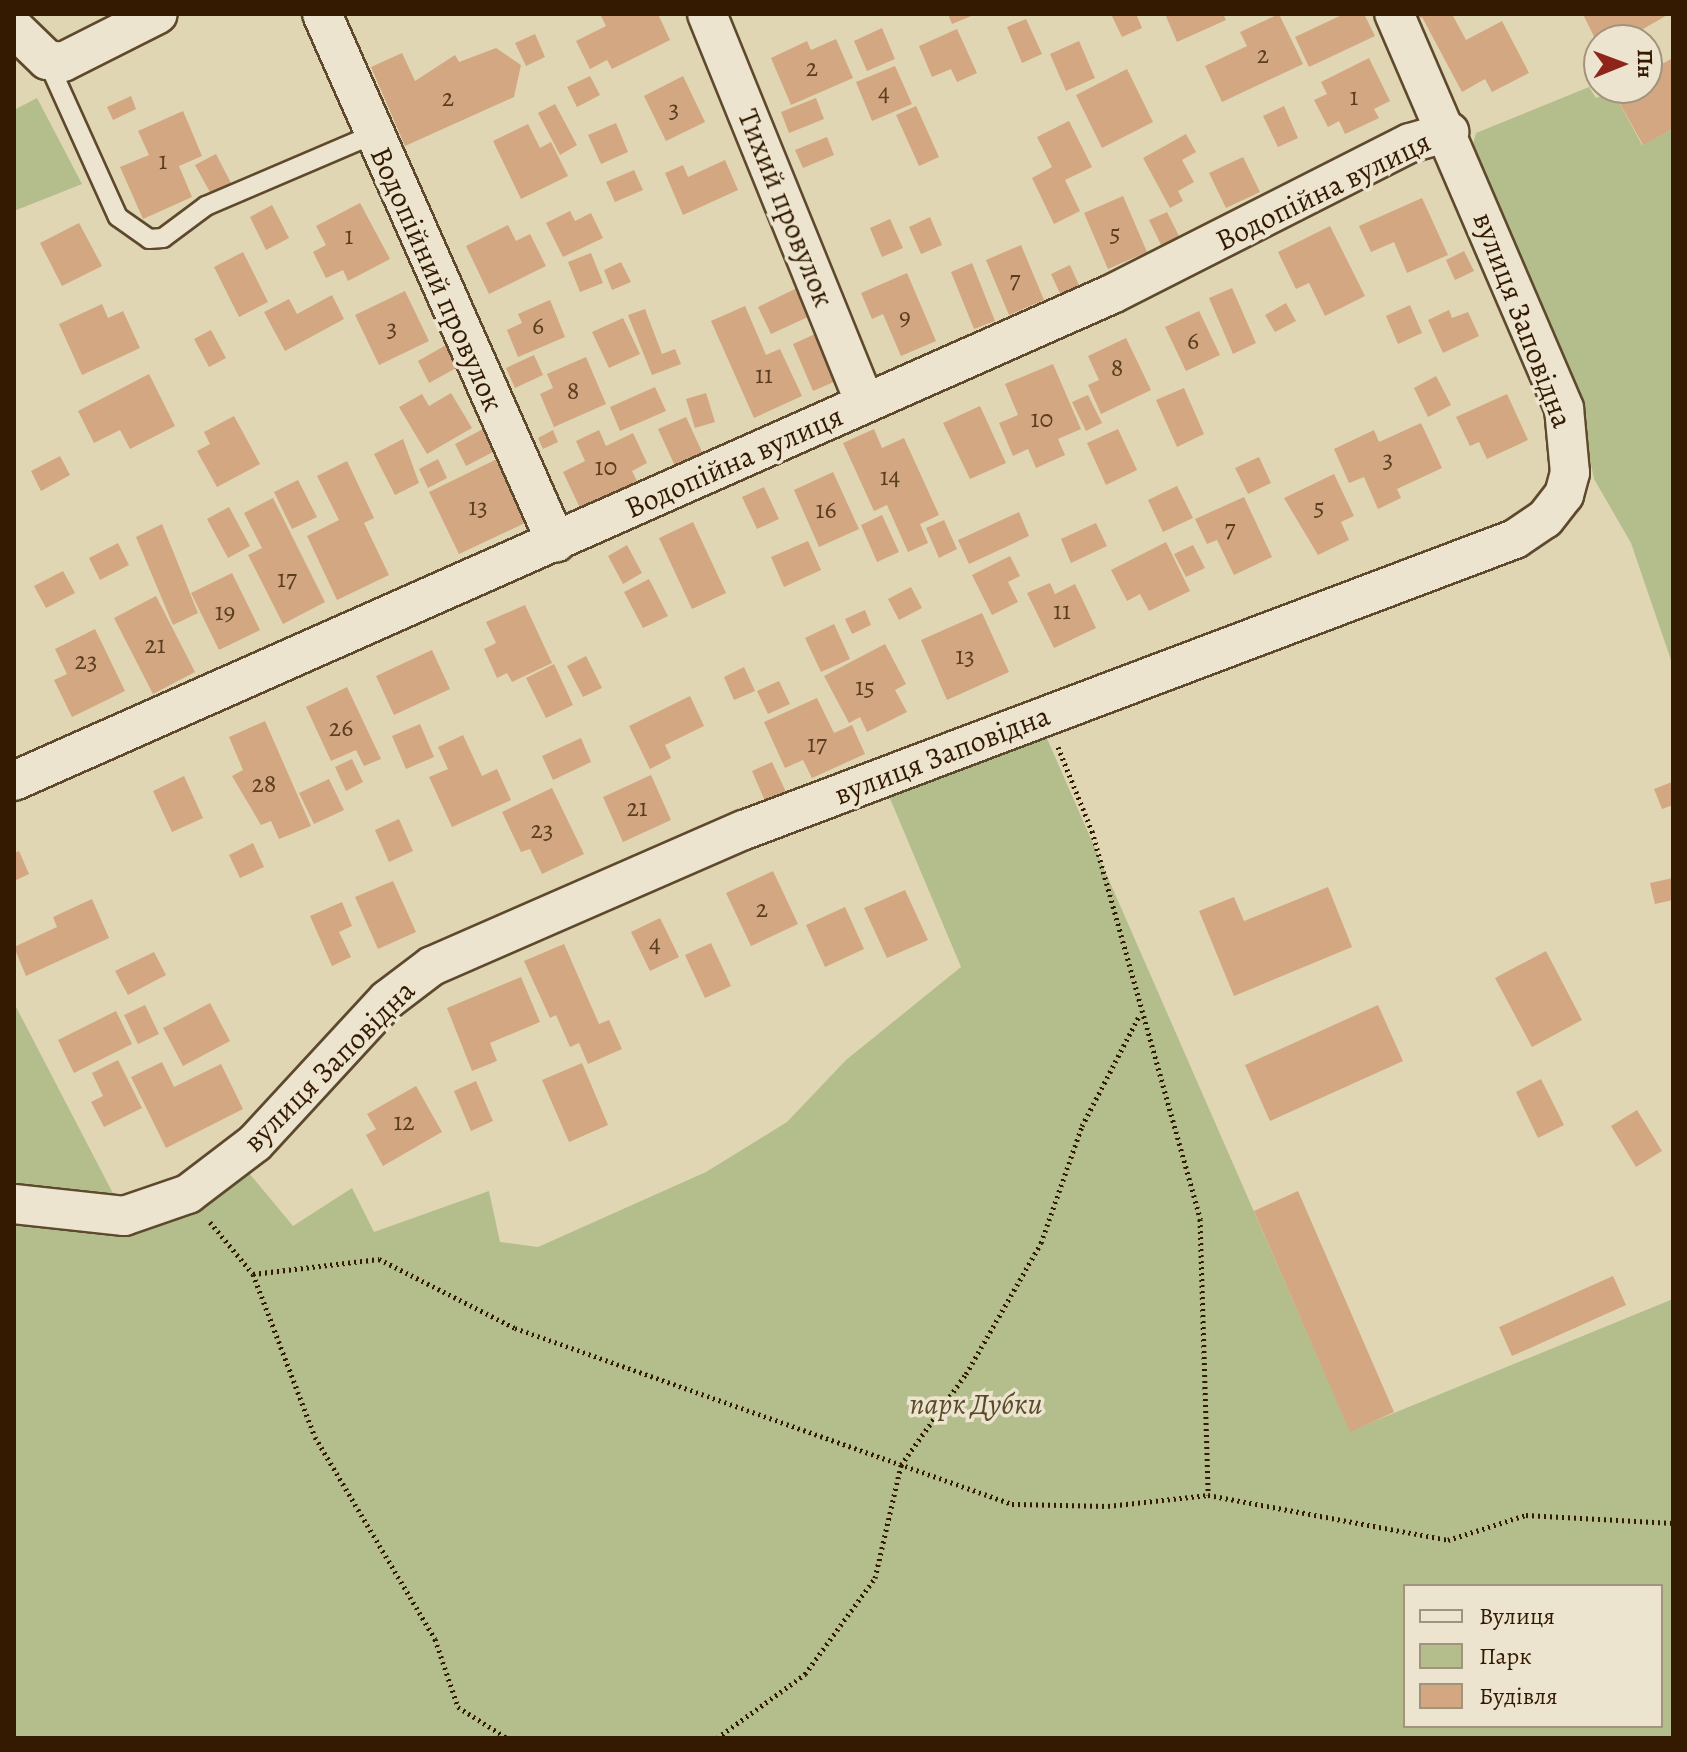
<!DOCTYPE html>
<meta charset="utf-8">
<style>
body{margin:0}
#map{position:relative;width:1687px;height:1752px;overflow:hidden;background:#e1d6b3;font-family:Alegreya,serif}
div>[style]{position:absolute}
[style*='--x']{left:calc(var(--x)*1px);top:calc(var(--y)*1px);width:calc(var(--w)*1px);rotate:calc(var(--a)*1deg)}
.green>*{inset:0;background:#b3be8c}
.building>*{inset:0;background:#d3a781}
.path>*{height:5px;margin-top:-2.5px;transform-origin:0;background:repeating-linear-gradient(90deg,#331a00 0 2px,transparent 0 6px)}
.roads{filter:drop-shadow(2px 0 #5e492d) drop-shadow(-2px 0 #5e492d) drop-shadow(0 2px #5e492d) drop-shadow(0 -2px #5e492d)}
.lane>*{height:18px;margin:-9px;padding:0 9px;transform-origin:9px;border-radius:9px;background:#ece4ce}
.street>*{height:38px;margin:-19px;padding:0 19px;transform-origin:19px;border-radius:19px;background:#ece4ce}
span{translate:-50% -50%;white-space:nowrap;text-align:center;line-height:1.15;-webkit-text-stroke:7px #ece4ce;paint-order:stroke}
.number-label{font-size:26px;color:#5b3d20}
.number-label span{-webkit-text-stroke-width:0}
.street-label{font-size:30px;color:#331a00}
.park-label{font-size:30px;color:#594b2a;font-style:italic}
.frame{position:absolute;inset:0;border:16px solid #331a00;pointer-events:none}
.legend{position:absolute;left:1403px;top:1584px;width:260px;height:144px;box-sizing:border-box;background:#ece4ce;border:2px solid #a2937c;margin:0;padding:10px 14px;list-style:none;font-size:24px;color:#331a00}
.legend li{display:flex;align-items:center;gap:16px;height:40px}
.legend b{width:40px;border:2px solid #a2937c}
.north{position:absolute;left:1583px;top:24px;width:80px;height:80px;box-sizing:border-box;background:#ece4ce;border:2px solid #a2937c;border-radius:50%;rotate:89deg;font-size:22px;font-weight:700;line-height:32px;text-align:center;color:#331a00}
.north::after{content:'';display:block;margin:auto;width:28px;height:36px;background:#8f2418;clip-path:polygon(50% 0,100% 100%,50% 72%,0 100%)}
</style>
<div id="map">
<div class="green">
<i style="clip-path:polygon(1589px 87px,1596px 98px,1613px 91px,1642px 145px,1673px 129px,1673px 666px,1631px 543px,1594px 479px,1578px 402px,1473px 144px,1476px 133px)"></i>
<i style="clip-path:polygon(37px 98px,82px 184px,14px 211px,14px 110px)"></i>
<i style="clip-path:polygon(evenodd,1042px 727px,1350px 1431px,1673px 1299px,1673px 1738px,14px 1738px,14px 1217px,85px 1227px,244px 1167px,293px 1226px,352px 1188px,374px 1232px,489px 1191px,500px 1242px,538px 1247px,706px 1172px,787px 1122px,846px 1060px,961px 967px,886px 789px,1042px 727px,1405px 1586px,1661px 1586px,1661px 1726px,1405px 1726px,1405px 1586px)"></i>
<i style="clip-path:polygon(14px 1003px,118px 1203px,14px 1189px)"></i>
</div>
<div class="building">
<i style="clip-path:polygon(600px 14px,658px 14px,670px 40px,612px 69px,607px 60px,590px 69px,576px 41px,606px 26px)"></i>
<i style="clip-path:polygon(948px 14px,976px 14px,952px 24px)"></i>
<i style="clip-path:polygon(1111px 14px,1136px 14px,1142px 28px,1122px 37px)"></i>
<i style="clip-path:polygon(1165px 14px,1223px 14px,1226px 20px,1177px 42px)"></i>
<i style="clip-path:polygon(1279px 14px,1303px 64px,1222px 102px,1205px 66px,1247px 46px,1240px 32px)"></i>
<i style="clip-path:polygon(1344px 14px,1364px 14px,1375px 36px,1309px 67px,1295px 37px)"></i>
<i style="clip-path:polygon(1410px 14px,1452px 14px,1466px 40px,1502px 21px,1529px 73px,1492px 92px,1485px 79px,1462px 92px,1422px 17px,1414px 21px)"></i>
<i style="clip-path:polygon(1583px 14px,1669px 14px,1624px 40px,1599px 40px,1599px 47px)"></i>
<i style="clip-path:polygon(1026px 19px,1042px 54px,1022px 63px,1007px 27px)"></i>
<i style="clip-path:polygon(882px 28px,895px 59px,867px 71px,854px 41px)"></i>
<i style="clip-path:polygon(957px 29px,977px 73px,957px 82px,951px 69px,932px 77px,919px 46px)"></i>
<i style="clip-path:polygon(535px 34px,545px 57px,526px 66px,515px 43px)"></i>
<i style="clip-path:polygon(836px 39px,853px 78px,791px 105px,771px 58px,807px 41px,811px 50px)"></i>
<i style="clip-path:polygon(1079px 41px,1095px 78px,1066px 91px,1050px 54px)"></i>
<i style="clip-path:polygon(496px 48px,521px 65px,514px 97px,405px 146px,371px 67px,402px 53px,415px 81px,455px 55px,459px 62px)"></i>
<i style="clip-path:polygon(1369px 58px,1390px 101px,1374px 109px,1379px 118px,1345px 134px,1339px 121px,1328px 127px,1314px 100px,1327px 94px,1321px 82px)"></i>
<i style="clip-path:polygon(1673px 58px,1673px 129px,1643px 145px,1613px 91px,1647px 88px,1647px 72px)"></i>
<i style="clip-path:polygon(895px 66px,912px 104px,872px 121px,856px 82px)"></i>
<i style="clip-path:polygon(1127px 69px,1153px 122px,1102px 148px,1076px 95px)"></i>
<i style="clip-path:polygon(590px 76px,600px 95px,577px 107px,567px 87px)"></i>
<i style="clip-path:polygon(683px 76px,705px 122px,666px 141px,644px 96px)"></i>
<i style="clip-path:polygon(131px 96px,136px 109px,113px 120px,107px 107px)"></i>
<i style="clip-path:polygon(816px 98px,824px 119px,789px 133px,781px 112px)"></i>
<i style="clip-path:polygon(555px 104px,577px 145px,560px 155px,538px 113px)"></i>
<i style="clip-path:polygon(916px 106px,939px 157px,919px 166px,896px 115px)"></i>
<i style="clip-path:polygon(1284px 106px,1298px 138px,1278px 147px,1263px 116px)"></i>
<i style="clip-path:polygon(183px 111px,202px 156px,179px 166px,192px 197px,143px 219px,120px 167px,149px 155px,138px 131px)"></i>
<i style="clip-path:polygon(1069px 121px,1092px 167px,1065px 180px,1080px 211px,1054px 224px,1032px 178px,1052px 167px,1037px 137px)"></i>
<i style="clip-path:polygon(616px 123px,628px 152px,601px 164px,588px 135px)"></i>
<i style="clip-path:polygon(528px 124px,540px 148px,551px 142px,568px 176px,521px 199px,493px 141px)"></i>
<i style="clip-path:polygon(1186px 134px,1196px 152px,1182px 160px,1194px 182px,1178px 191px,1183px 201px,1170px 208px,1143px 158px)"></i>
<i style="clip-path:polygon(827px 137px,834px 155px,803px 168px,795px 150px)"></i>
<i style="clip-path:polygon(216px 154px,231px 183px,211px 194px,195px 165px)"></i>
<i style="clip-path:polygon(1243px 157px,1260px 192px,1226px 208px,1209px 173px)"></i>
<i style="clip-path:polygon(725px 160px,738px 190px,683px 215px,665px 173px,683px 165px,688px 177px)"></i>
<i style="clip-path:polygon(634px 170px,643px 190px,615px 202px,606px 182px)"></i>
<i style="clip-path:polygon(1123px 196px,1147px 252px,1108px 269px,1084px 213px)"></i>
<i style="clip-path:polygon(1422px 198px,1448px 255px,1407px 273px,1394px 242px,1371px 252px,1359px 226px)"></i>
<i style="clip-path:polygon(360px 203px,390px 259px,348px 281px,343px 270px,326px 278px,313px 252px,326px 245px,316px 226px)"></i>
<i style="clip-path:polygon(272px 205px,289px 238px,266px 250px,250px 217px)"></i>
<i style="clip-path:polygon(570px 211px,575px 221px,591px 213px,603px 238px,563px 257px,546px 223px)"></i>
<i style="clip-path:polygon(1167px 212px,1180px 238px,1162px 247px,1149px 220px)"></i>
<i style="clip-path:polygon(930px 217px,942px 245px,921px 254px,909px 227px)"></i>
<i style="clip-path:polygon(890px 219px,903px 248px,882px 257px,870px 228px)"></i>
<i style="clip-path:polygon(79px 223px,102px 266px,62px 286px,40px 243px)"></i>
<i style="clip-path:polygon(508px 225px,516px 241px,530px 234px,546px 266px,489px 294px,466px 246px)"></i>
<i style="clip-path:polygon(1330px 226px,1365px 296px,1325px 316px,1309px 283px,1296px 289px,1278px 252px)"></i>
<i style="clip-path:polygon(1021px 245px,1044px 300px,1009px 315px,986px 260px)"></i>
<i style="clip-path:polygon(1464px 251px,1474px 271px,1455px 280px,1446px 260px)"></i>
<i style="clip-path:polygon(243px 252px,268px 302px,239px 317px,214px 267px)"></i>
<i style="clip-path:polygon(591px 253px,603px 283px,580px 292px,568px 262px)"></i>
<i style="clip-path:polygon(621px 262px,631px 282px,612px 290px,604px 270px)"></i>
<i style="clip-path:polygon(972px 263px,995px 321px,974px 329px,951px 272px)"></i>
<i style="clip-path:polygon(1070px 265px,1082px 292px,1063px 300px,1051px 274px)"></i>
<i style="clip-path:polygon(907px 273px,936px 341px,901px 356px,883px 314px,872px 319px,861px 293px)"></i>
<i style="clip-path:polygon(797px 288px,810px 316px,771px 334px,758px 307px)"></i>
<i style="clip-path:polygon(1232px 288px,1256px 343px,1233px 354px,1209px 298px)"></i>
<i style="clip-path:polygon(405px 291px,429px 341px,379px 365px,355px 315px)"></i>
<i style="clip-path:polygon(332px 295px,344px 319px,285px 351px,264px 312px,289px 299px,297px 314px)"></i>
<i style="clip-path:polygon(550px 300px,565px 337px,518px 357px,507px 330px,522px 323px,518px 314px)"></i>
<i style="clip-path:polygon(1286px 303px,1296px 321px,1275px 332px,1265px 315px)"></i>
<i style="clip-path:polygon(102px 304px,108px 318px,123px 311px,140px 348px,82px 375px,59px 324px)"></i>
<i style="clip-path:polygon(1410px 305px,1422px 333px,1398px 344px,1386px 316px)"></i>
<i style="clip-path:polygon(745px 306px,766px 355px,780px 349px,802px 396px,754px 418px,711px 321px)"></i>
<i style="clip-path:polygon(645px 309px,662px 354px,675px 349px,681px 364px,652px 375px,628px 315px)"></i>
<i style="clip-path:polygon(1449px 310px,1452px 318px,1468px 312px,1479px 336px,1443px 353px,1428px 320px)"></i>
<i style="clip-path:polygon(1199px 311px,1220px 355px,1186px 371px,1165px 327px)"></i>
<i style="clip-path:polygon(623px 318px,640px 354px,609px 368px,592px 332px)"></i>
<i style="clip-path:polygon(211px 330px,226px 358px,209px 367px,194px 339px)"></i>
<i style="clip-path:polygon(815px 334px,836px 381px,813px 391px,793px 344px)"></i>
<i style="clip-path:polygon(1126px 338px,1151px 390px,1101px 414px,1088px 385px,1099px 380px,1088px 356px)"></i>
<i style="clip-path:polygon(446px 345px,458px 367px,429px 383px,418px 361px)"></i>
<i style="clip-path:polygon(534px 355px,543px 375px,515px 388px,506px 368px)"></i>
<i style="clip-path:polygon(586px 357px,606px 404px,554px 427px,540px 394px,553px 388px,547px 374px)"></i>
<i style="clip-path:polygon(1053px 364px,1081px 429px,1058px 439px,1065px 455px,1036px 468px,1028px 449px,1013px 456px,999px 423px,1018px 415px,1005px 384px)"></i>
<i style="clip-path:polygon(149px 374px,175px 426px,130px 449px,120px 430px,94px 443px,78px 411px)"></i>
<i style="clip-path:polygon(1436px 376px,1451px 405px,1428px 417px,1414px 388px)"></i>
<i style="clip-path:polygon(655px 387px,666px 411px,620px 431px,610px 407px)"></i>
<i style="clip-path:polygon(1184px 388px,1204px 434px,1177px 447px,1156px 400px)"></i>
<i style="clip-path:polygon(451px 393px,472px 428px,427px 454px,399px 407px,422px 394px,429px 406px)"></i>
<i style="clip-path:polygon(706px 393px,715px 422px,695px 428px,686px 399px)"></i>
<i style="clip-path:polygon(1507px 394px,1528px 440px,1487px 459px,1479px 442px,1470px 446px,1456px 417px)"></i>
<i style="clip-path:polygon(1088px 395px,1102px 423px,1086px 431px,1072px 402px)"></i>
<i style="clip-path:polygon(980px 406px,1006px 463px,970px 479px,943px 423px)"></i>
<i style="clip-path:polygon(234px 416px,260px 464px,217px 487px,197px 451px,210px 444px,204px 432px)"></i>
<i style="clip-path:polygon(686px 417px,703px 454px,675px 466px,658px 429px)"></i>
<i style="clip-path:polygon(1421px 423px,1442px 468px,1397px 489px,1401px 498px,1378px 509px,1364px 477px,1349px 483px,1334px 449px,1374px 430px,1379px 442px)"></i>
<i style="clip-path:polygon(483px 429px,495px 451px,466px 466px,455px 444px)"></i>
<i style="clip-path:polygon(874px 429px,882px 448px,904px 438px,939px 515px,920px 524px,928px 543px,908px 552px,887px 505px,874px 511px,843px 443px)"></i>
<i style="clip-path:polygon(1118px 429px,1137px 470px,1106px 485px,1087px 443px)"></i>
<i style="clip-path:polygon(553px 430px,558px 442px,543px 449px,538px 438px)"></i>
<i style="clip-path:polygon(599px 430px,606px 446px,633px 433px,647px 463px,632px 471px,637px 481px,580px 508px,563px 472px,585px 461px,576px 441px)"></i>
<i style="clip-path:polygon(403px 439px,419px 483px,395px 495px,374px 454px)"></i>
<i style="clip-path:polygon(60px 456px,70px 475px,41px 491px,31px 471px)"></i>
<i style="clip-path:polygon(1259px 457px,1271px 483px,1248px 494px,1235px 468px)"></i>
<i style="clip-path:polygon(438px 459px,447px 478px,428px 488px,419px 469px)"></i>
<i style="clip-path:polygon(497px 459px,527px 522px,459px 554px,429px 492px)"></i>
<i style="clip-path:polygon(347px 461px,374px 518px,364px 523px,389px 575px,337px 600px,307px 536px,339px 520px,317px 476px)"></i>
<i style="clip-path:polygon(833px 472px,859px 529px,819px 547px,794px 490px)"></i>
<i style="clip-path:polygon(1334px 474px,1354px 516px,1341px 522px,1349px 540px,1318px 555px,1284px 498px)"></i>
<i style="clip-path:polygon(298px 480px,317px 517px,292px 529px,274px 492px)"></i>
<i style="clip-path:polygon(1177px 486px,1193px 518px,1163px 532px,1148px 500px)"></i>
<i style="clip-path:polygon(764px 487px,779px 519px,757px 529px,742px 497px)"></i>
<i style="clip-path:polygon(1244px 497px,1272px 557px,1234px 575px,1217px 540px,1207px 544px,1195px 519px)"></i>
<i style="clip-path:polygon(273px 498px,325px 602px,283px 624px,248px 555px,262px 548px,244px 513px)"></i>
<i style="clip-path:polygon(229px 507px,250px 546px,228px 558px,207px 519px)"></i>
<i style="clip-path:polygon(1019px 512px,1029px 536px,969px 564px,958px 540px)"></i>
<i style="clip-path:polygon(882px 515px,899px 552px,877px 562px,861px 525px)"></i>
<i style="clip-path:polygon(944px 520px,957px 549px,939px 558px,926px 528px)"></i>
<i style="clip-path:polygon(693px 522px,726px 593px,692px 609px,659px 538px)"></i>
<i style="clip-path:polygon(1096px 523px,1107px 546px,1071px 563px,1061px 539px)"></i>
<i style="clip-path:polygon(162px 524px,198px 613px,173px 625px,136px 537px)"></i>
<i style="clip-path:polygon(808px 541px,821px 570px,784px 587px,771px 557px)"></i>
<i style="clip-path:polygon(1166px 542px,1190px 591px,1149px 611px,1140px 594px,1127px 601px,1111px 570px)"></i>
<i style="clip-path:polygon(118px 543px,129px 565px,100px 580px,89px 558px)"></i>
<i style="clip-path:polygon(627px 545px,642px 573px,623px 584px,608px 556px)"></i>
<i style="clip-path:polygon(1193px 545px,1205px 568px,1186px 577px,1174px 554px)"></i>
<i style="clip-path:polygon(1010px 556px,1020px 576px,1008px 582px,1018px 602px,992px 615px,972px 575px)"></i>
<i style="clip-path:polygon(63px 571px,75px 593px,46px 608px,34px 586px)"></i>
<i style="clip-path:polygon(232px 573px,260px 630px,219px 650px,191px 593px)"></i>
<i style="clip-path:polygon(649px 579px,668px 616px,643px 628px,624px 592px)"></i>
<i style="clip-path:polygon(1050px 583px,1055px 594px,1075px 584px,1096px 628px,1054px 648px,1027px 593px)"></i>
<i style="clip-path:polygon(911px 587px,922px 608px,899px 620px,888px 599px)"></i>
<i style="clip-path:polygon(156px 596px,195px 672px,153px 694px,114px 618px)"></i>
<i style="clip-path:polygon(525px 605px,552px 663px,512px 682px,507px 673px,497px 678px,484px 649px,496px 643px,486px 622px)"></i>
<i style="clip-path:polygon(865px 610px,871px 625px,852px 634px,845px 619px)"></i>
<i style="clip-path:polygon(982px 613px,1009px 672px,947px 700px,921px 640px)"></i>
<i style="clip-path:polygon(834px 624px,850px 659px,821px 672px,805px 638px)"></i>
<i style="clip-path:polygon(95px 629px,125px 691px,72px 717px,54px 680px,67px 674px,55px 649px)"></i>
<i style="clip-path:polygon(885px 644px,906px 684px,895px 690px,907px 712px,867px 732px,860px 717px,849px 723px,824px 676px)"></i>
<i style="clip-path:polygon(432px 650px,450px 689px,394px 715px,376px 676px)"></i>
<i style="clip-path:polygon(586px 656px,602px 688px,583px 697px,567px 666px)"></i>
<i style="clip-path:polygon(554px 664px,573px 705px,546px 718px,526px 678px)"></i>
<i style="clip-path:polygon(744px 667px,755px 691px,734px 700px,724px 677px)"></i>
<i style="clip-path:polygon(779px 681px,790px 704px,768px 714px,757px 691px)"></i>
<i style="clip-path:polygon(347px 687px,381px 759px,364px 766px,356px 750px,331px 761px,306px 707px)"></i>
<i style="clip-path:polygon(690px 696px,704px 726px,665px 745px,671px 758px,650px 769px,629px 726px)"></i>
<i style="clip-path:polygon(817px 698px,834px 733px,852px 725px,865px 754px,812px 778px,803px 760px,785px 768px,764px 722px)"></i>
<i style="clip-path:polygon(265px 721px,311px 826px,279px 839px,271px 821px,261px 825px,232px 776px,243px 770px,229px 737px)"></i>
<i style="clip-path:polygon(420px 724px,434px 757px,406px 769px,392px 736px)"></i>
<i style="clip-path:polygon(463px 735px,482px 776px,497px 769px,511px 800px,452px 827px,429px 777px,448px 769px,438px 747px)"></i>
<i style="clip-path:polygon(581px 738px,591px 762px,553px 780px,542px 756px)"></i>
<i style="clip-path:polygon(352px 759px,363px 782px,346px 791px,335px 767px)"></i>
<i style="clip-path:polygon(772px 762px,786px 792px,765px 801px,752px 771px)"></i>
<i style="clip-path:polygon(651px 775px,671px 820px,623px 842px,603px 797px)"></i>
<i style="clip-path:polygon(184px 776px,203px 818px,172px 832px,153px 791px)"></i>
<i style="clip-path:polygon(329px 779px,344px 810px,314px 824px,299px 793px)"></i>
<i style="clip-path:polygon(1672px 782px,1673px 805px,1662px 809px,1654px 789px)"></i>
<i style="clip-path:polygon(552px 788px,584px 854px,542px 874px,530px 849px,521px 852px,502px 812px)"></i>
<i style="clip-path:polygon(399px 819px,413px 851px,389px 862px,375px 830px)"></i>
<i style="clip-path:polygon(253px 843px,264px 867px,240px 878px,229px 855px)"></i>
<i style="clip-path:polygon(19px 851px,29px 874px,14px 881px,14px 853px)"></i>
<i style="clip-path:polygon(773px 871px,798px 924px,751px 946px,726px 893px)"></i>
<i style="clip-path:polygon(1673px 878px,1673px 900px,1655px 904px,1650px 883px)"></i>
<i style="clip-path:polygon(393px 881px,416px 932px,378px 949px,355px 897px)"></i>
<i style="clip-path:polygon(1328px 887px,1352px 947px,1234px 996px,1199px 911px,1234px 897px,1244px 921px)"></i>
<i style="clip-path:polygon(905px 890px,928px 940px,887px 958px,864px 908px)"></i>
<i style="clip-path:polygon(92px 899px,109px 938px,26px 976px,14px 947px,57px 927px,53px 917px)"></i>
<i style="clip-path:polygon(342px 902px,352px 926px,339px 932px,351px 957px,332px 966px,310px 916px)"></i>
<i style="clip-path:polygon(845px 907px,864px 949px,825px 967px,806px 925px)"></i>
<i style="clip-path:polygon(660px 918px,679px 957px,650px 971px,631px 932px)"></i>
<i style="clip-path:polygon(711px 943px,731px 986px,705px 998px,685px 955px)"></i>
<i style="clip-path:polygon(564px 944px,599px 1024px,609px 1020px,622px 1049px,588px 1064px,579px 1043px,570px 1047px,556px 1015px,550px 1018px,524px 961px)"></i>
<i style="clip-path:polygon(1546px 951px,1582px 1020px,1532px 1047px,1495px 978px)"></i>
<i style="clip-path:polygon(154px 952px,166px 975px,128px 995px,115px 971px)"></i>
<i style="clip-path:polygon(521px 977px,540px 1022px,490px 1043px,497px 1061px,472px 1071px,447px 1008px)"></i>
<i style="clip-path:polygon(210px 1003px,230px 1041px,183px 1066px,163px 1028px)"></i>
<i style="clip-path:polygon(145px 1005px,159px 1034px,138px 1044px,124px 1015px)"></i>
<i style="clip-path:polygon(1378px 1005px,1403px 1061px,1270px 1121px,1245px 1065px)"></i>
<i style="clip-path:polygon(116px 1011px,132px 1044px,74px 1073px,58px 1040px)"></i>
<i style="clip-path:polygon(118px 1060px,142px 1108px,104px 1127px,91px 1102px,103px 1096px,92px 1073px)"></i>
<i style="clip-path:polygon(162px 1062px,174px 1087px,221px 1064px,243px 1109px,166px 1148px,131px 1077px)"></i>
<i style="clip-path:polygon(582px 1063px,608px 1125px,569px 1142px,542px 1080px)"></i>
<i style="clip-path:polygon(1541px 1079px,1564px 1125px,1538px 1138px,1516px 1092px)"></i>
<i style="clip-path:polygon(476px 1081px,493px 1121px,471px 1131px,454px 1091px)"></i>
<i style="clip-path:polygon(416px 1086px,442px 1132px,383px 1166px,366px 1135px,376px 1129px,367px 1114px)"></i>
<i style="clip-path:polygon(1637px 1110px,1662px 1151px,1636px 1167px,1611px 1126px)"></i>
<i style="clip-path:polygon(1298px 1191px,1394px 1412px,1350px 1432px,1254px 1211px)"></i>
<i style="clip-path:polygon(1613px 1276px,1626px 1305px,1512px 1356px,1499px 1327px)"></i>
</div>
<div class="path">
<i style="--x:1058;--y:747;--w:91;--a:68"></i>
<i style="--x:1092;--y:831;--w:403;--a:74.4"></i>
<i style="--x:1200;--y:1219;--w:276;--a:88.3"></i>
<i style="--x:1208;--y:1495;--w:244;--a:10.6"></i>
<i style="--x:1448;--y:1540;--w:82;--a:-17.8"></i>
<i style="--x:1526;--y:1515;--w:147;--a:3.1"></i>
<i style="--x:210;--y:1222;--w:67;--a:50.4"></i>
<i style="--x:253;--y:1274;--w:127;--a:-6.8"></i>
<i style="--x:379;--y:1259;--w:153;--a:26.9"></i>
<i style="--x:515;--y:1328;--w:527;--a:19.5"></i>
<i style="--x:1012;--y:1504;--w:96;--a:1.2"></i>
<i style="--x:1108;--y:1506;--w:101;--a:-6.3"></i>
<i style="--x:253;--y:1274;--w:174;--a:69.2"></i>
<i style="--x:315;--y:1437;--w:235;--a:59.3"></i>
<i style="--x:435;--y:1639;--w:72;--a:71.3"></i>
<i style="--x:458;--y:1707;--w:58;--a:32.3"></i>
<i style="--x:717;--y:1738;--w:109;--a:-36"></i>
<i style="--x:805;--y:1674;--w:119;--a:-53.9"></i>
<i style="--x:875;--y:1578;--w:116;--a:-77"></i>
<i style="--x:901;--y:1465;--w:112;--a:-54.5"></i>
<i style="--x:966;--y:1374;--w:151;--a:-60.2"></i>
<i style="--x:1041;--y:1243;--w:124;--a:-70.7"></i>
<i style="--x:1082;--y:1126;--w:126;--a:-62.6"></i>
</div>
<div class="roads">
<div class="lane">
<i style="--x:47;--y:60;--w:172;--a:65.7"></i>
<i style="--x:118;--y:217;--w:38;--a:35"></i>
<i style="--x:149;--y:239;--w:14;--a:-4"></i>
<i style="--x:163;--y:238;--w:54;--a:-36.7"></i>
<i style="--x:206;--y:206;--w:181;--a:-23.2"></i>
</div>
<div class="street">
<i style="--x:322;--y:14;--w:578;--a:66.1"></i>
<i style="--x:707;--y:14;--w:420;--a:67.9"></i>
<i style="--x:14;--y:28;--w:46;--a:44.1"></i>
<i style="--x:47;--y:60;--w:16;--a:7"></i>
<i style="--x:63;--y:62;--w:106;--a:-26.8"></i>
<i style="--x:14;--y:781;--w:1201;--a:-23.92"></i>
<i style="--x:1112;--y:294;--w:334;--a:-26.9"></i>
<i style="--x:1410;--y:143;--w:41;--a:-15.8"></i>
<i style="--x:14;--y:1204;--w:111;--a:6.2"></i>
<i style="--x:124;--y:1216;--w:68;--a:-19"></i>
<i style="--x:188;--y:1194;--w:84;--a:-37.3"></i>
<i style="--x:255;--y:1143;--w:195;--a:-47.3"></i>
<i style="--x:387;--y:1000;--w:56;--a:-37.1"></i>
<i style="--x:432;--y:966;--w:340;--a:-23.6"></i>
<i style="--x:744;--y:830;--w:824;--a:-20.68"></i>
<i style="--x:1515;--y:539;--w:36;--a:-34"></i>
<i style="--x:1545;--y:519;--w:31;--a:-52"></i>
<i style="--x:1564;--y:495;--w:23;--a:-75"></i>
<i style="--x:1570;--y:473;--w:65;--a:-95.3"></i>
<i style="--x:1564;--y:408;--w:429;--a:-113.3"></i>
</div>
</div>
<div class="number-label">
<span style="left:1263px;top:55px">2</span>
<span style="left:812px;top:68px">2</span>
<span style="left:884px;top:93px">4</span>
<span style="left:1354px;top:97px">1</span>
<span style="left:448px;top:98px">2</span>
<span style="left:674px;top:109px">3</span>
<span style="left:163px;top:161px">1</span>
<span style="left:1115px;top:233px">5</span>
<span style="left:349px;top:236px">1</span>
<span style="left:1015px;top:280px">7</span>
<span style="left:905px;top:317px">9</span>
<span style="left:538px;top:326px">6</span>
<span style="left:392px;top:328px">3</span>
<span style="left:1193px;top:341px">6</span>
<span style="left:1117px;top:368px">8</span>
<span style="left:764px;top:375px">11</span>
<span style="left:573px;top:391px">8</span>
<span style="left:1042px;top:419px">10</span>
<span style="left:1388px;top:459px">3</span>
<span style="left:606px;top:467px">10</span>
<span style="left:890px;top:477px">14</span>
<span style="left:478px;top:507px">13</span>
<span style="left:1319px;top:507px">5</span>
<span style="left:826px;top:510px">16</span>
<span style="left:1230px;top:529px">7</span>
<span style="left:287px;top:579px">17</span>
<span style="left:1062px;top:611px">11</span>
<span style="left:225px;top:612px">19</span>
<span style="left:155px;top:645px">21</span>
<span style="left:965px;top:656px">13</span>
<span style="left:86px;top:661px">23</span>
<span style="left:865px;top:687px">15</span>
<span style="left:341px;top:728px">26</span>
<span style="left:817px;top:744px">17</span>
<span style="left:264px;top:784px">28</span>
<span style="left:637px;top:808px">21</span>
<span style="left:542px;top:830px">23</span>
<span style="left:762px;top:909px">2</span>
<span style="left:655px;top:944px">4</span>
<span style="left:404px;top:1122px">12</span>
</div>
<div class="street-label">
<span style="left:1323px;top:191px;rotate:-26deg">Водопійна вулиця</span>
<span style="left:786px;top:208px;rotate:68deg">Тихий провулок</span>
<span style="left:437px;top:279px;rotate:66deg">Водопійний провулок</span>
<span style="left:1523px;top:320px;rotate:69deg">вулиця Заповідна</span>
<span style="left:734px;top:462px;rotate:-24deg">Водопійна вулиця</span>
<span style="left:942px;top:755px;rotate:-21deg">вулиця Заповідна</span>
<span style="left:329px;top:1066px;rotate:-45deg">вулиця Заповідна</span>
</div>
<div class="park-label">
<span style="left:976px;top:1404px">парк Дубки</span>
</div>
<div class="frame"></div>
<ul class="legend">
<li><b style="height:10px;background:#ece4ce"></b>Вулиця</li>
<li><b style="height:22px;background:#b3be8c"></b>Парк</li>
<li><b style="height:22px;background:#d3a781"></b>Будівля</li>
</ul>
<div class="north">Пн</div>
</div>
